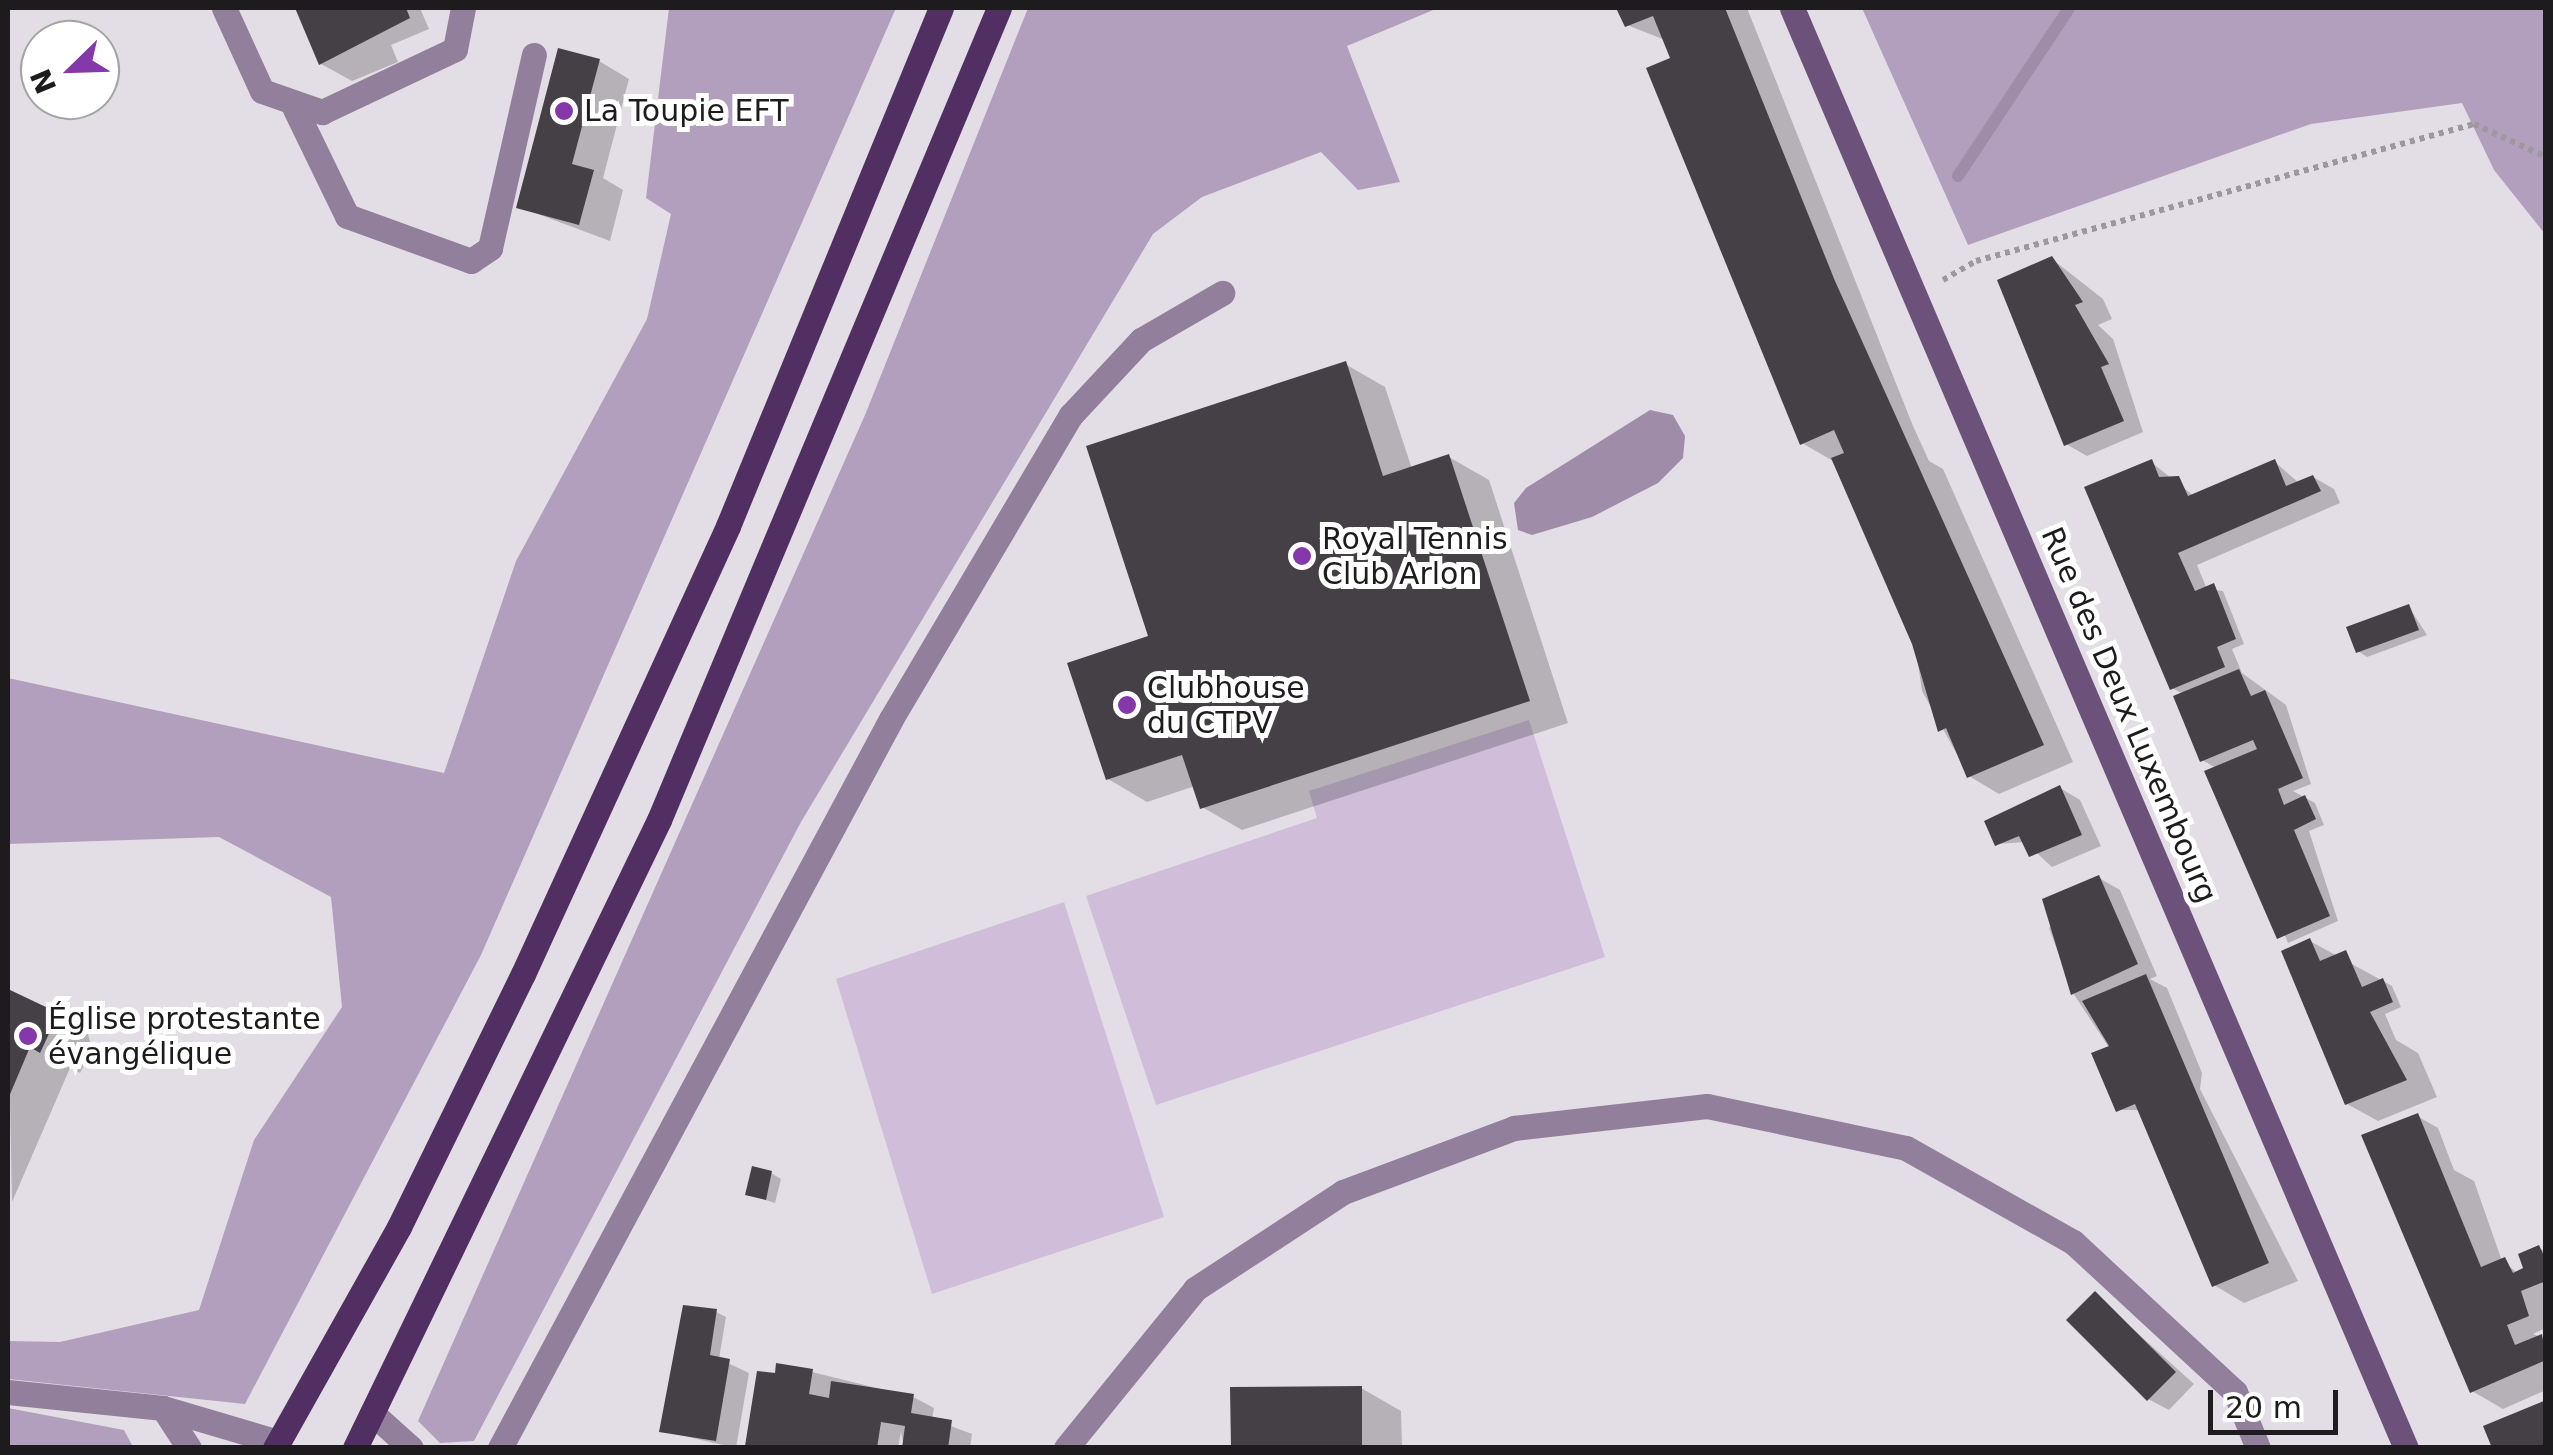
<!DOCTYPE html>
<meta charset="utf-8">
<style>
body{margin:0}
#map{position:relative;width:2553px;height:1455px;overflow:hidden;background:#e3dee5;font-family:"DejaVu Sans",sans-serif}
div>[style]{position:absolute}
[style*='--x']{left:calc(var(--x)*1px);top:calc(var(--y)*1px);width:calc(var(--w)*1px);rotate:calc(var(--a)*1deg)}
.green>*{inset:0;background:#cfbdd9}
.forest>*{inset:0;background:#b29fbd}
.water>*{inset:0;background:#9f8ca9}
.shadow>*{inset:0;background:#0003}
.stream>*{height:12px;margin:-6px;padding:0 6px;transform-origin:6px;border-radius:6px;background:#9f8ca9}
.building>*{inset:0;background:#444046}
.path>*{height:6px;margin-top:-3px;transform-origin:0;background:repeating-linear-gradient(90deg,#9c989e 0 5px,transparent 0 10px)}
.lane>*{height:25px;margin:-12.5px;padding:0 12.5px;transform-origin:12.5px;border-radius:12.5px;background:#927f9c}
.street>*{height:25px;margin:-12.5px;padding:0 12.5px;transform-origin:12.5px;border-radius:12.5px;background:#927f9c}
.secondary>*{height:25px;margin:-12.5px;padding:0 12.5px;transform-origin:12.5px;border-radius:12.5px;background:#6c517a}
.primary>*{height:25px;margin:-12.5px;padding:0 12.5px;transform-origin:12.5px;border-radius:12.5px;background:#512f62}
.dots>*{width:28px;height:28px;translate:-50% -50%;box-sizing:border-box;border:5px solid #fff;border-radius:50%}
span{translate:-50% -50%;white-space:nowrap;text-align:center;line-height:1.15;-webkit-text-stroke:10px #fff;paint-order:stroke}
.poi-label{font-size:30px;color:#1d1b1d}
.left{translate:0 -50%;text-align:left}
.street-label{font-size:30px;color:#1d1b1d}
.frame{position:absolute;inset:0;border:10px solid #1d1b1d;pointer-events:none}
.north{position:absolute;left:20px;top:20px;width:100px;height:100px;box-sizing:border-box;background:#fff;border:2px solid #a5a4a5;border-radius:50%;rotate:247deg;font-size:28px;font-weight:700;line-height:40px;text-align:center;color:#1d1b1d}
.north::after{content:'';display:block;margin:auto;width:35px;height:45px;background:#8538a9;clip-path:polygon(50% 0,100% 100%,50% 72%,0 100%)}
.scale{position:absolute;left:2208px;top:1390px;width:130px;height:45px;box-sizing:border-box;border:5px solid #1d1b1d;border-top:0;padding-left:12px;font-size:30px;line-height:35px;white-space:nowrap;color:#1d1b1d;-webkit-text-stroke:8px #fff;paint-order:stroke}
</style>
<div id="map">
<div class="green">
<i style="clip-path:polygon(1529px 720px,1605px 957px,1156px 1105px,1086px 896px,1317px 818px,1309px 791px)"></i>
<i style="clip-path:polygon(1064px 902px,1164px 1217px,932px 1294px,836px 979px)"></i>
</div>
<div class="forest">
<i style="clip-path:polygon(669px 8px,896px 8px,481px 955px,245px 1404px,8px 1379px,8px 1341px,60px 1342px,199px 1310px,254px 1140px,342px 1007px,331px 897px,219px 837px,8px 844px,8px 678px,444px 773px,516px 561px,647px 319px,671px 214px,646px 198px)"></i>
<i style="clip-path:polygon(1028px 8px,1438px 8px,1347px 46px,1400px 182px,1358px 190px,1321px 152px,1202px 197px,1153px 234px,801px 822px,474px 1441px,440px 1443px,418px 1421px,865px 415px)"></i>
<i style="clip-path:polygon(1862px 8px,2545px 8px,2545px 234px,2494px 170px,2462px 103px,2311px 124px,1968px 245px)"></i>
<i style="clip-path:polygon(8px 1408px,124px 1430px,133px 1447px,8px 1447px)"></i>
</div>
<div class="water">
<i style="clip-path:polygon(1650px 410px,1673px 415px,1685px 436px,1683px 458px,1658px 483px,1592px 517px,1532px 535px,1518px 530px,1514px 503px,1526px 488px)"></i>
</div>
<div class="shadow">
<i style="clip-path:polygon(298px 8px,420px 8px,429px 29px,391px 45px,398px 62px,352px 81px,321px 64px)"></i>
<i style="clip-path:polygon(1619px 8px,1747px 8px,1913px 426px,1929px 461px,1943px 469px,2073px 762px,1999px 794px,1969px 776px,1922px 691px,1915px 643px,1833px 461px,1802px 443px,1665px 40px,1627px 25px)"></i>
<i style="clip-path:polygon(599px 61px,629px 79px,603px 178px,623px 190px,610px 241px,519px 207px)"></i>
<i style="clip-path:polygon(2052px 259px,2103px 299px,2112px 319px,2098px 325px,2113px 339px,2143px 432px,2087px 456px,2066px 444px)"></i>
<i style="clip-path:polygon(1345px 364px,1385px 387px,1412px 469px,1449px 457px,1489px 480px,1568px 723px,1242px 830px,1202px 807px,1195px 786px,1147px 802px,1108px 779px,1151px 638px)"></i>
<i style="clip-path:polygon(2151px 462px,2194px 496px,2275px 462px,2299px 483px,2313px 477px,2334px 489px,2340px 503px,2197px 565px,2207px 589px,2223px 591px,2244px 644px,2232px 649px,2242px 673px,2286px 705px,2311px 784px,2293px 791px,2315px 803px,2324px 825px,2309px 831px,2338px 921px,2288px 943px,2216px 768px,2202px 760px,2183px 694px,2172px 688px)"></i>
<i style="clip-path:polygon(2409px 607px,2427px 635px,2367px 657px,2358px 651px)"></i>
<i style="clip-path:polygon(2060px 788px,2080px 800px,2101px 846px,2052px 867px,2025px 842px,1997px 844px)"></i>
<i style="clip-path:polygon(2099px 878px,2120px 890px,2157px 976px,2150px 979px,2167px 988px,2202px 1073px,2200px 1089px,2298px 1281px,2244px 1303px,2214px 1285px,2140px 1110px,2118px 1110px,2110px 1049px,2073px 993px,2049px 928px)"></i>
<i style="clip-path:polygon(2310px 941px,2392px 986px,2401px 1007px,2385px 1014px,2396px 1040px,2418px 1053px,2437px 1097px,2378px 1121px,2347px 1104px)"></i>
<i style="clip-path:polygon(8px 992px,88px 1034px,92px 1049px,80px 1073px,70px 1068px,12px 1202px)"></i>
<i style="clip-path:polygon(2417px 1116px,2438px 1128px,2454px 1170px,2474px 1181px,2502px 1261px,2519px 1274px,2539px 1248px,2546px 1252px,2546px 1328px,2533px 1334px,2546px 1339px,2546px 1390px,2503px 1409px,2472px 1391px)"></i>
<i style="clip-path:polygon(771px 1173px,781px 1179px,775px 1203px,748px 1194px)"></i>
<i style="clip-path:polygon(2095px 1295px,2194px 1384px,2169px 1410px,2148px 1399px)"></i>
<i style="clip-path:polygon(716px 1312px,726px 1317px,719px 1359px,749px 1373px,736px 1448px,662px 1431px)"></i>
<i style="clip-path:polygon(812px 1372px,913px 1397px,934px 1408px,932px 1419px,972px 1434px,970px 1448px,904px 1448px,901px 1432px,898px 1448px,748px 1445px,759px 1373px)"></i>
<i style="clip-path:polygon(1361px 1388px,1401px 1411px,1402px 1448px,1234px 1448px)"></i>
</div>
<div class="stream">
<i style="--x:1958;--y:176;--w:201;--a:-56.5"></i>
</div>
<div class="building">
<i style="clip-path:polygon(295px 8px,406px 8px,410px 18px,319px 65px)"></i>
<i style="clip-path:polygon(1616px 8px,1725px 8px,1835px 281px,2044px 745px,1967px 778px,1946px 728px,1938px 732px,1912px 644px,1831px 458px,1844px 453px,1834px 430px,1800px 445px,1646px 68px,1670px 58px,1653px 16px,1625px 27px)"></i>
<i style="clip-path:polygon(558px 48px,600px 59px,572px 164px,594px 170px,579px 225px,516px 208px)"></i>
<i style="clip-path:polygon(2052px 256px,2083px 302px,2075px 305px,2109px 364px,2101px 367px,2124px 421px,2064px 446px,1997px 280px)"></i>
<i style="clip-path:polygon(1346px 361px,1383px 476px,1449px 454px,1530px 701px,1200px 809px,1182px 755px,1106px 780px,1067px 663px,1148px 636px,1086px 446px)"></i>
<i style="clip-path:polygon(2152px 459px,2159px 477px,2179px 476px,2188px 496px,2275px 459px,2286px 486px,2313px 475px,2321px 491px,2178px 553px,2195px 591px,2214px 583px,2236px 639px,2217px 647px,2225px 667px,2170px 690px,2084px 487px)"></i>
<i style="clip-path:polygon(2409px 604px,2419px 630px,2356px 653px,2346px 627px)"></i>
<i style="clip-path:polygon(2239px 669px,2251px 696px,2265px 690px,2303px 778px,2278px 789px,2284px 805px,2305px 795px,2316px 819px,2294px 830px,2330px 916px,2277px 939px,2204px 771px,2257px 749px,2253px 740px,2200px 762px,2173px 696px)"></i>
<i style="clip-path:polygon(2060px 785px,2082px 835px,2029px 857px,2019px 836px,1995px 846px,1984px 821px)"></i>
<i style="clip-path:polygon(2099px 875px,2138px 964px,2071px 995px,2042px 899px)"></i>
<i style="clip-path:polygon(2310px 938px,2320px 961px,2346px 950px,2362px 987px,2383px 978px,2393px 1002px,2370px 1012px,2407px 1080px,2345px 1105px,2281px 951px)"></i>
<i style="clip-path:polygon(2146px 974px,2269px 1263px,2212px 1287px,2135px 1104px,2116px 1112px,2091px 1053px,2109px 1046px,2082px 1001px)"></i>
<i style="clip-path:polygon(8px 989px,48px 1008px,53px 1025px,40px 1053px,30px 1047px,8px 1099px)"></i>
<i style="clip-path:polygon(2418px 1113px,2481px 1267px,2505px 1257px,2513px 1273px,2523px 1268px,2518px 1254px,2539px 1245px,2546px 1260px,2546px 1281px,2521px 1291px,2529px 1316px,2507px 1325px,2515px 1345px,2542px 1334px,2546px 1360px,2470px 1393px,2361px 1135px)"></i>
<i style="clip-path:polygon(752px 1166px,772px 1171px,766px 1200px,745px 1195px)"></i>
<i style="clip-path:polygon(2095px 1291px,2176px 1372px,2147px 1401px,2066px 1320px)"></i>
<i style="clip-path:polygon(683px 1305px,717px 1309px,710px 1355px,730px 1359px,716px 1441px,659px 1432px)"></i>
<i style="clip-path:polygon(776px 1363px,813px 1369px,809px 1394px,829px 1398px,831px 1381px,914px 1394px,911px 1413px,952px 1420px,948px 1448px,902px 1448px,905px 1426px,881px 1422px,877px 1448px,745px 1446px,757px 1371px,775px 1373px)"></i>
<i style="clip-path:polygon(1362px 1386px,1362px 1448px,1231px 1448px,1230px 1387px)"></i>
<i style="clip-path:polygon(2546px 1400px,2546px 1448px,2492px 1448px,2483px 1426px)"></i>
</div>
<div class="path">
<i style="--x:1943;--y:280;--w:38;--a:-30"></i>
<i style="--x:1976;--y:261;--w:517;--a:-15.38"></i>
<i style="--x:2474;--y:124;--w:79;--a:24.6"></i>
</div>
<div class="lane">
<i style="--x:224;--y:8;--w:91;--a:65.4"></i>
<i style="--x:262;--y:91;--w:64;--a:19.3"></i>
<i style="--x:322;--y:112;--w:147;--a:-25.3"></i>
<i style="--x:455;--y:49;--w:42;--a:-79"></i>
<i style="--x:295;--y:109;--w:119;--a:64.1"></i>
<i style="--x:347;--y:216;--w:132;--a:19.9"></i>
<i style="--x:471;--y:261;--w:23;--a:-34"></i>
<i style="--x:490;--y:248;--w:198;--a:-77.2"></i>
<i style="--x:1066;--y:1448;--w:205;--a:-50.9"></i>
<i style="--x:1195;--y:1289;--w:177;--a:-33.2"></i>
<i style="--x:1343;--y:1192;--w:183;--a:-20.5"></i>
<i style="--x:1514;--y:1128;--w:194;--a:-6.5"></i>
<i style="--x:1707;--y:1106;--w:203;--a:11.9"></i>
<i style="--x:1906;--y:1148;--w:192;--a:29.4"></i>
<i style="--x:2073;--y:1242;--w:221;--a:42.8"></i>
<i style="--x:2235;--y:1392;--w:61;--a:67.7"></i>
</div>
<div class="street">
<i style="--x:8;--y:1392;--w:156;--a:5.9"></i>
<i style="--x:163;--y:1408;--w:120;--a:16.5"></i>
<i style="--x:163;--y:1408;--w:48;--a:57"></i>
<i style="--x:372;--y:1413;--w:52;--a:41.9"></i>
<i style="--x:500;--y:1448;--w:827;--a:-61.79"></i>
<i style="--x:891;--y:719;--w:353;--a:-59.4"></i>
<i style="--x:1071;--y:415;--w:103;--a:-47"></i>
<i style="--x:1141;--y:340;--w:94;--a:-30.1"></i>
</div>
<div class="secondary">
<i style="--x:1792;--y:8;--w:1565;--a:66.91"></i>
</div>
<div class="primary">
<i style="--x:275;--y:1448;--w:253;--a:-60.7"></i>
<i style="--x:399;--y:1227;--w:282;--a:-63.9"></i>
<i style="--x:523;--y:974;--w:493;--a:-65.4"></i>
<i style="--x:728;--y:526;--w:560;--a:-67.65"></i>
<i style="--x:355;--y:1448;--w:698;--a:-64.17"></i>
<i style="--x:659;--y:820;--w:880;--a:-67.28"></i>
</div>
<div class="dots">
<i style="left:564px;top:111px;background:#8538a9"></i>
<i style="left:1302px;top:556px;background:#8538a9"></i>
<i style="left:1127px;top:705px;background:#8538a9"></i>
<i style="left:28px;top:1036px;background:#8538a9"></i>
</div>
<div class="poi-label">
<span class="left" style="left:584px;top:111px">La Toupie EFT</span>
<span class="left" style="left:1322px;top:556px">Royal Tennis<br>Club Arlon</span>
<span class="left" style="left:1147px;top:705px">Clubhouse<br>du CTPV</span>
<span class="left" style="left:48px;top:1036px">Église protestante<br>évangélique</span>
</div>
<div class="street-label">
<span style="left:2129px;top:715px;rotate:67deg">Rue des Deux Luxembourg</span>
</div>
<div class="frame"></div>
<div class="north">N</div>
<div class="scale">20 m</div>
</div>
